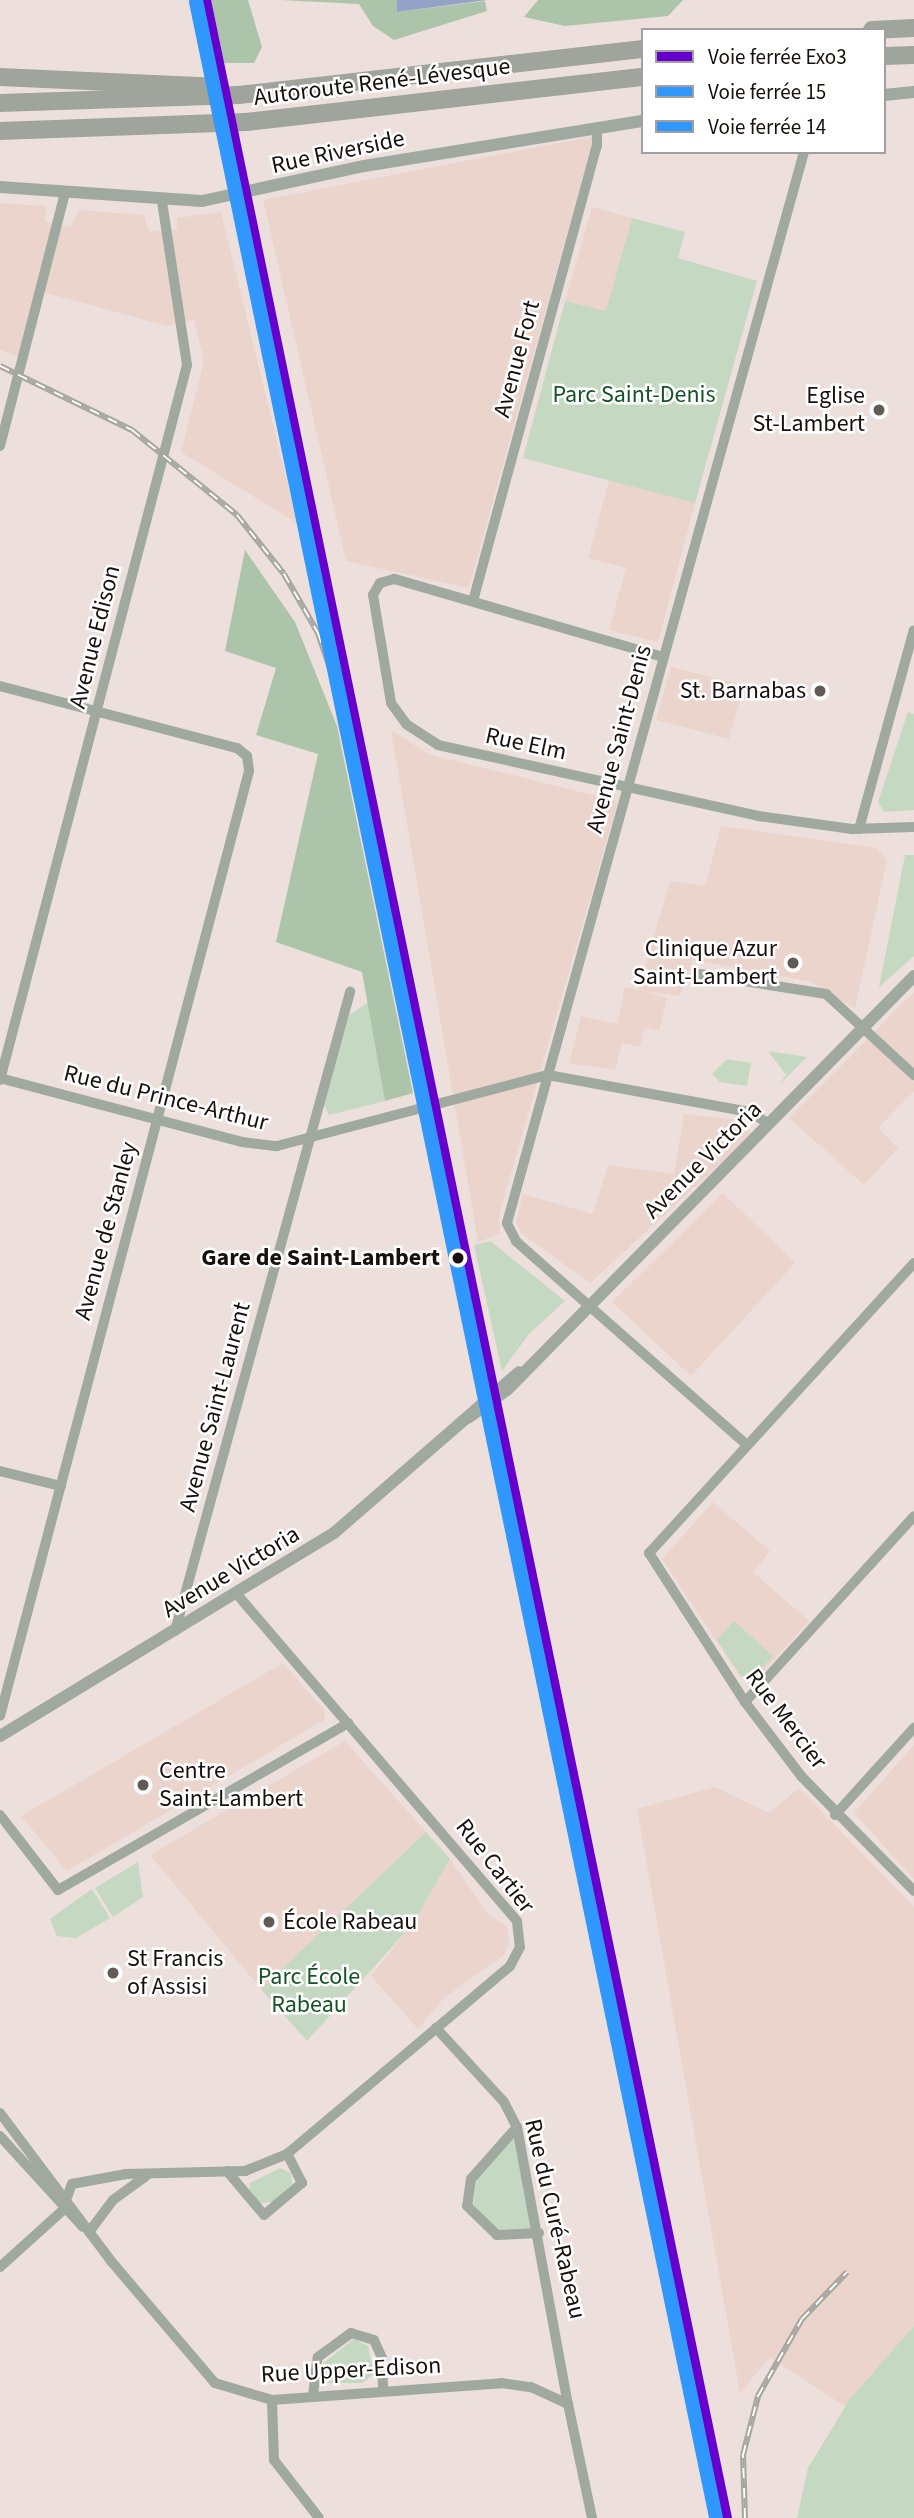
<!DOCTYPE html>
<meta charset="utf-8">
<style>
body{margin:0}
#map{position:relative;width:914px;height:2518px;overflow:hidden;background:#ede0dc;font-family:"Source Sans 3",sans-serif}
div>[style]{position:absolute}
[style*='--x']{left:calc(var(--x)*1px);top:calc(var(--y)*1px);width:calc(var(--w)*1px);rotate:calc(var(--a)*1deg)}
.built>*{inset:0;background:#ebd4cc}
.green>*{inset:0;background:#c5d8c2}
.forest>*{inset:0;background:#acc4a9}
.water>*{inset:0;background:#94a2c8}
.minor>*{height:10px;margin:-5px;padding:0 5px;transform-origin:5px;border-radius:5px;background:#a0a9a0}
.tertiary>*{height:12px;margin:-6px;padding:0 6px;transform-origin:6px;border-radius:6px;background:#a0a9a0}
.motorway>*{height:18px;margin:-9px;padding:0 9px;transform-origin:9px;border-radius:9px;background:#9fa49c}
.rail>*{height:6px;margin-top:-3px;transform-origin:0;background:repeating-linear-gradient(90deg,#fff 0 10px,#a6a6a0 0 20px);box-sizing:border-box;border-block:2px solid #a6a6a0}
.rail-1>*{height:10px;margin:-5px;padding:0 5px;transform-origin:5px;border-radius:5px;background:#60c}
.rail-2>*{height:10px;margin:-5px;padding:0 5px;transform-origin:5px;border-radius:5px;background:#3098fc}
.rail-3>*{height:10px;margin:-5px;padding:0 5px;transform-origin:5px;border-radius:5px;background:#3098fc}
.dots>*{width:19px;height:19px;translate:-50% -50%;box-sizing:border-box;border:4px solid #fff;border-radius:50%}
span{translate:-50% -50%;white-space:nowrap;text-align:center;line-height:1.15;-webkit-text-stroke:5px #fff;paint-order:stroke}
.street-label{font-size:24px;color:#18100d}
.park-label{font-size:24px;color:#155326}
.poi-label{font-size:24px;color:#18100d}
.right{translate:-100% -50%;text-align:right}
.left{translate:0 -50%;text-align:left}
.stop-label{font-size:24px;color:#18100d;font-weight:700}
.legend{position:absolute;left:641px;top:28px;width:245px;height:126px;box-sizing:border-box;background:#fff;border:2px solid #a39f9e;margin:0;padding:9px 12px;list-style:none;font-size:21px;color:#18100d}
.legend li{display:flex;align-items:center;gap:14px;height:35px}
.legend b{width:35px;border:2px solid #a39f9e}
</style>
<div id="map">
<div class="built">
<i style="clip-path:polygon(594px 136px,469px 588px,346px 561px,263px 200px)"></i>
<i style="clip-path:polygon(0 203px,46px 206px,45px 222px,71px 227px,79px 210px,144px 215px,149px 232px,177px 229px,177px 218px,221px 212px,297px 523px,181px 452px,204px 361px,194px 320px,167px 326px,43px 292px,25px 359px,0 350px)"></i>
<i style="clip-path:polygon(592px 207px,632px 218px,606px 312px,565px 301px)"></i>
<i style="clip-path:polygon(609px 480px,695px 503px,658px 642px,609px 630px,626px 568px,588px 558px)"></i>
<i style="clip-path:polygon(671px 667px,744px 685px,729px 739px,656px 720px)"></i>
<i style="clip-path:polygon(391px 730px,430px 755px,618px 801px,499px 1216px,500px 1234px,478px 1242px)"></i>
<i style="clip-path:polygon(721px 826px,876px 848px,887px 860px,855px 1009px,812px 982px,693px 960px,680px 996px,644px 991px,667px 998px,659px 1031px,645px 1028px,640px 1047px,622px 1043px,615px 1070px,569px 1063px,581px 1016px,617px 1024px,625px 987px,638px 990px,670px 881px,705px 886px)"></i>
<i style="clip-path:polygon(914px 992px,914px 1091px,878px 1128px,898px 1148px,864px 1185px,789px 1118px)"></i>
<i style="clip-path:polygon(684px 1114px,740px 1120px,753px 1134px,590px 1283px,522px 1234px,516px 1222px,523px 1194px,593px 1214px,608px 1165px,674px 1174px)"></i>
<i style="clip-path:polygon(723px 1193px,795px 1263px,691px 1376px,612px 1302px)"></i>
<i style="clip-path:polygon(713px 1502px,770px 1551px,753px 1572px,809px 1621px,755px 1681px,741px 1678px,662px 1559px)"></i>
<i style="clip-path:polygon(283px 1663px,325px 1711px,324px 1720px,67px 1871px,21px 1816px)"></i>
<i style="clip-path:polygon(345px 1741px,426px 1832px,261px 1989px,150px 1855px)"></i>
<i style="clip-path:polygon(914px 1745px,914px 1879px,854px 1813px)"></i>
<i style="clip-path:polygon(715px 1787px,769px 1813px,799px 1788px,914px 1907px,914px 2326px,846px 2407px,770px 2357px,740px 2393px,637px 1809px)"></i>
<i style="clip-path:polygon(450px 1859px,486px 1912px,507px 1927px,509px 1942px,505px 1954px,444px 1998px,418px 2029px,371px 1976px,412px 1925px)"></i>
</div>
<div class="green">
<i style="clip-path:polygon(632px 218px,685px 232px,678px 258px,757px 281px,695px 503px,523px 458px,565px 301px,606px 311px)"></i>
<i style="clip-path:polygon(908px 712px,914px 714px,914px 810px,884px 812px,878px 802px)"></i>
<i style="clip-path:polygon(905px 855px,914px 855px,914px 956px,879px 987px)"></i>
<i style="clip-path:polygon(370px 1001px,385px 1101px,329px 1115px,324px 1105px,349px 1015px)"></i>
<i style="clip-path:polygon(768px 1051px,807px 1057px,779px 1085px,786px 1075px)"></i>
<i style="clip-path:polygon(727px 1059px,751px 1063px,747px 1086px,720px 1082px,712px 1074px)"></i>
<i style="clip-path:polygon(490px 1241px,565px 1301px,529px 1334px,502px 1371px,474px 1245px)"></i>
<i style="clip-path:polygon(734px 1621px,773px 1656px,753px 1678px,741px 1676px,717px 1640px)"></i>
<i style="clip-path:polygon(426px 1832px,450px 1859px,412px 1925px,307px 2041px,261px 1989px)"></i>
<i style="clip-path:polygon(138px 1862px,143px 1897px,113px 1917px,95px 1888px)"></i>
<i style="clip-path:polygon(92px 1889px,110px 1918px,76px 1938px,57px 1936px,50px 1919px)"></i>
<i style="clip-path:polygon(515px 2135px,535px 2230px,495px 2232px,473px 2206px,476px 2180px)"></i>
<i style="clip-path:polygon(280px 2168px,291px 2173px,292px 2184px,273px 2202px,259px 2203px,249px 2192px,250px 2183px)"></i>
<i style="clip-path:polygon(914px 2326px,914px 2518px,797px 2518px,808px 2468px,850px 2399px)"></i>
<i style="clip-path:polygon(354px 2339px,368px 2346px,374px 2374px,362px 2383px,328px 2383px,321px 2365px)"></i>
</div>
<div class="forest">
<i style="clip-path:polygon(211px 0,248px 0,262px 47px,254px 63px,224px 63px)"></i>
<i style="clip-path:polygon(281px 0,397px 0,397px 12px,485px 1px,487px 11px,394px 40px,373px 26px,359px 4px)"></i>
<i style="clip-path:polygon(538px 0,683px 0,668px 16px,565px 26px,524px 17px)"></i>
<i style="clip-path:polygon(245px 550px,295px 622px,337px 726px,413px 1093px,385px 1101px,362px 972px,276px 942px,318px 754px,256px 735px,276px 668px,225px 651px)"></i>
</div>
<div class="water">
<i style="clip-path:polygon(397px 0,487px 0,397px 12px)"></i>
</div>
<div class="minor">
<i style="--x:0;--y:446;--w:262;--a:-75.6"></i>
<i style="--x:473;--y:601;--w:472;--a:-74.8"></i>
<i style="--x:597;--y:146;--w:18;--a:-90"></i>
<i style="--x:663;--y:657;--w:280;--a:-163.8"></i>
<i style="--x:394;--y:579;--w:15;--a:164"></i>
<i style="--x:380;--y:583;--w:14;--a:120"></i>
<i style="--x:373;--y:595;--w:109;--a:80.5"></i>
<i style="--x:391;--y:703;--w:26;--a:54"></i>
<i style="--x:406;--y:724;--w:38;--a:33"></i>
<i style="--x:438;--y:745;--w:328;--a:12.5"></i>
<i style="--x:758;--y:816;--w:95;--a:7.9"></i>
<i style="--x:852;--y:829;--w:62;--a:-1.8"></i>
<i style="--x:0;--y:686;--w:245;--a:14.7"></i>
<i style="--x:237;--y:748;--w:13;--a:39"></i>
<i style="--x:247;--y:756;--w:15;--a:82"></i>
<i style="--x:249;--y:771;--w:977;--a:104.76"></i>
<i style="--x:859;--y:829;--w:206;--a:-74.6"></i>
<i style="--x:700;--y:974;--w:128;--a:9"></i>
<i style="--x:826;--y:994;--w:120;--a:42.6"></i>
<i style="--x:0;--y:1078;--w:250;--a:14.8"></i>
<i style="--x:242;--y:1142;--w:35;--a:7"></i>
<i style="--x:277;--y:1146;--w:280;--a:-14.7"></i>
<i style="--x:548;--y:1075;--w:205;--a:10.4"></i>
<i style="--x:750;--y:1112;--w:22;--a:32"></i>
<i style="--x:0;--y:1080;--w:739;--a:-75.34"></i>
<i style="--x:187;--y:365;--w:165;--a:-98.7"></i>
<i style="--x:914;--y:1263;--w:393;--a:132.4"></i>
<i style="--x:649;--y:1553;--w:177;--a:57.2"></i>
<i style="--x:745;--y:1702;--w:94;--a:52.8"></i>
<i style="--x:802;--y:1777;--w:160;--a:45.5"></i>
<i style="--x:747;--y:1445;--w:308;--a:-138.6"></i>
<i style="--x:516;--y:1241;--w:20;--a:-117"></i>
<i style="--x:507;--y:1223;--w:1111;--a:-74.5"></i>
<i style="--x:0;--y:1471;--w:63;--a:13.8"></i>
<i style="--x:175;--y:1631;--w:663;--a:-74.68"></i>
<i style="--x:745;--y:1702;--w:251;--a:-47.7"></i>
<i style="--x:0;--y:1815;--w:95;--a:52.3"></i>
<i style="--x:58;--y:1890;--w:335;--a:-29.9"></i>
<i style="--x:835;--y:1815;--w:118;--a:-47.8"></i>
<i style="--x:436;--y:2028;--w:100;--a:47.4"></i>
<i style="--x:504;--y:2102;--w:28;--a:63"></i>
<i style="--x:517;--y:2127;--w:282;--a:79.6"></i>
<i style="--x:0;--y:2113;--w:185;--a:53.1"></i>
<i style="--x:111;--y:2261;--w:160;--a:49.6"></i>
<i style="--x:215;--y:2383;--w:59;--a:16.6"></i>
<i style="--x:272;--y:2400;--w:230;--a:-4.2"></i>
<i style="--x:501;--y:2383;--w:30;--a:8"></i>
<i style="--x:531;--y:2387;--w:41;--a:24.7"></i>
<i style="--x:568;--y:2404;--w:116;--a:78.1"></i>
<i style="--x:517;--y:2127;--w:69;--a:131.5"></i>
<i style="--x:471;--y:2179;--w:27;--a:98"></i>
<i style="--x:467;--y:2206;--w:42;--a:44"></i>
<i style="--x:497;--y:2235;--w:42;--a:-2.7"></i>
<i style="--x:0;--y:2136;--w:123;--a:47.6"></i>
<i style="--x:227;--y:2171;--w:57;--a:49.9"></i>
<i style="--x:264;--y:2215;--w:50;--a:-40.1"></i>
<i style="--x:302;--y:2183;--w:33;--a:-117"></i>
<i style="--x:89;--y:2232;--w:40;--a:-53"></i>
<i style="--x:113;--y:2200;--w:41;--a:-36"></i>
<i style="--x:0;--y:2267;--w:84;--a:-42.1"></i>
<i style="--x:62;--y:2211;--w:29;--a:-70"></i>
<i style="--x:72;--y:2184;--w:55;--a:-10.5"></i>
<i style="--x:126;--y:2174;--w:119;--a:-1.4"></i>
<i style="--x:245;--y:2171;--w:45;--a:-22"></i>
<i style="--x:287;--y:2154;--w:292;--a:-40.1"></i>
<i style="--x:510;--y:1966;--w:21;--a:-62"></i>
<i style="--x:520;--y:1947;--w:26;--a:-97"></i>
<i style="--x:517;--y:1921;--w:429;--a:-130.6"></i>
<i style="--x:313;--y:2395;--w:38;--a:-83"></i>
<i style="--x:318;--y:2357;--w:41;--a:-36"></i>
<i style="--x:351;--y:2333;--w:24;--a:17"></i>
<i style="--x:374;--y:2340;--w:20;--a:66"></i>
<i style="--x:382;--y:2358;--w:32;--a:88"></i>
<i style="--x:272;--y:2400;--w:60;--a:88.1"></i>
<i style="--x:274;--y:2460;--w:73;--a:52.2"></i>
</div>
<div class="tertiary">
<i style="--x:884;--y:95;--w:30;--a:-6"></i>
<i style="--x:0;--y:187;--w:202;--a:4"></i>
<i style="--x:202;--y:201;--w:166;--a:-12.2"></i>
<i style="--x:364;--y:166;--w:283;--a:-9.2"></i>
<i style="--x:468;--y:1418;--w:49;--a:-35.9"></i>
<i style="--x:508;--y:1389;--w:579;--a:-45.49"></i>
<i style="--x:0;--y:1736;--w:391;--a:-31.3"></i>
<i style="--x:334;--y:1533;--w:245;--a:-41"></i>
</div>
<div class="motorway">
<i style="--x:872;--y:30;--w:42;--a:-2.7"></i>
<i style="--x:884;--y:56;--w:30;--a:-2"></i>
<i style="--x:0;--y:77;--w:220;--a:2.6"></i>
<i style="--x:0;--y:103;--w:239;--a:-1.9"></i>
<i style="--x:239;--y:95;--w:407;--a:-6.5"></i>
<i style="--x:0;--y:131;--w:246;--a:-2.1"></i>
<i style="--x:246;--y:122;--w:400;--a:-6.5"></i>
</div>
<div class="rail">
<i style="--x:0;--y:366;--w:147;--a:25.9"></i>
<i style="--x:132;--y:430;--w:135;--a:39"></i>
<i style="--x:237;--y:515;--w:75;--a:51.5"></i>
<i style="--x:284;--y:574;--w:68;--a:60"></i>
<i style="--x:318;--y:633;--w:151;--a:71.1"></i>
<i style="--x:745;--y:2518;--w:63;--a:-91.8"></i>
<i style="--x:743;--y:2455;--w:61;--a:-75.7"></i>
<i style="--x:758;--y:2396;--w:89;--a:-60.3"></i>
<i style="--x:802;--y:2319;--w:65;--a:-46.2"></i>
</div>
<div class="rail-1">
<i style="--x:206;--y:0;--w:2571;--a:78.31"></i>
</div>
<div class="rail-2">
<i style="--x:194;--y:2;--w:2569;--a:78.32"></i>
</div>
<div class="rail-3">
<i style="--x:198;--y:0;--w:2571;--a:78.33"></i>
</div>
<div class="dots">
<i style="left:879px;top:410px;background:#635955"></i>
<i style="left:820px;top:691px;background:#635955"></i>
<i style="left:793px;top:963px;background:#635955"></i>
<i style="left:458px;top:1258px;background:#18100d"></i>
<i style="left:143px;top:1785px;background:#635955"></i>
<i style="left:269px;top:1922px;background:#635955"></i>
<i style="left:113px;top:1973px;background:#635955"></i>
</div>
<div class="street-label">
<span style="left:382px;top:82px;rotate:-7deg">Autoroute René-Lévesque</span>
<span style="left:338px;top:152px;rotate:-12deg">Rue Riverside</span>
<span style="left:517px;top:359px;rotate:-75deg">Avenue Fort</span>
<span style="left:95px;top:637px;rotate:-76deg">Avenue Edison</span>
<span style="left:619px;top:739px;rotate:-75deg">Avenue Saint-Denis</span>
<span style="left:526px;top:744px;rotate:12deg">Rue Elm</span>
<span style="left:166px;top:1098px;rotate:14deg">Rue du Prince-Arthur</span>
<span style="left:703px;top:1160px;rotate:-45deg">Avenue Victoria</span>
<span style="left:106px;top:1231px;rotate:-75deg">Avenue de Stanley</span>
<span style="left:215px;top:1407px;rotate:-75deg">Avenue Saint-Laurent</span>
<span style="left:231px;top:1572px;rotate:-31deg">Avenue Victoria</span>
<span style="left:786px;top:1719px;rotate:53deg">Rue Mercier</span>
<span style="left:495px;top:1866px;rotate:52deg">Rue Cartier</span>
<span style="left:555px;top:2219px;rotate:77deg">Rue du Curé-Rabeau</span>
<span style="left:351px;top:2370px;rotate:-3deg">Rue Upper-Edison</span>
</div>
<div class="park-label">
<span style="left:634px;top:395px">Parc Saint-Denis</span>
<span style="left:309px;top:1991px">Parc École<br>Rabeau</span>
</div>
<div class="poi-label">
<span class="right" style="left:865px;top:410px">Eglise<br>St-Lambert</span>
<span class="right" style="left:806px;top:691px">St. Barnabas</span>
<span class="right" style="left:777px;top:963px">Clinique Azur<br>Saint-Lambert</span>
<span class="left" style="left:159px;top:1785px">Centre<br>Saint-Lambert</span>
<span class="left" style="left:283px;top:1922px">École Rabeau</span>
<span class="left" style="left:127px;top:1973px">St Francis<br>of Assisi</span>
</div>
<div class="stop-label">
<span class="right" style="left:440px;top:1258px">Gare de Saint-Lambert</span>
</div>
<ul class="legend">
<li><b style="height:9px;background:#60c"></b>Voie ferrée Exo3</li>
<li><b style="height:9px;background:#3098fc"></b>Voie ferrée 15</li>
<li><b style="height:9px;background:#3098fc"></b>Voie ferrée 14</li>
</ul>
</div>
